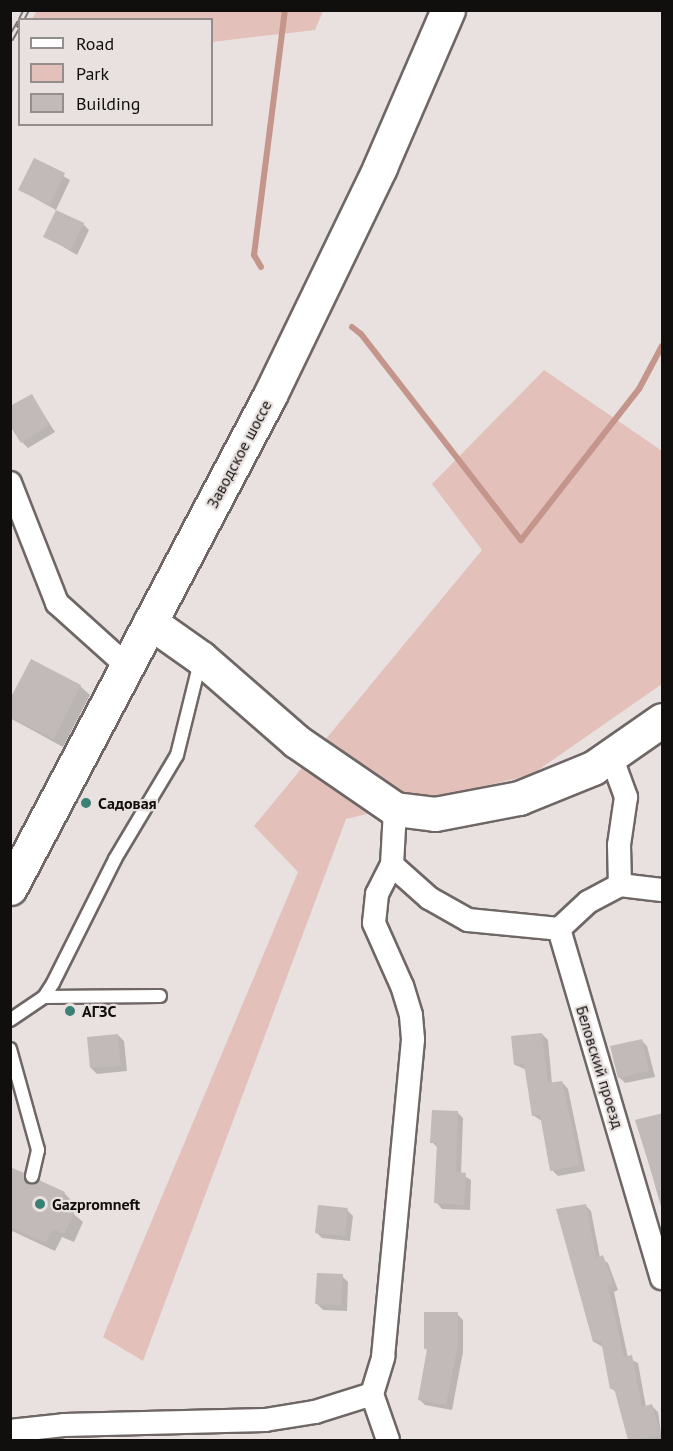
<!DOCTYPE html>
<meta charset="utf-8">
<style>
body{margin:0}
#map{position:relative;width:673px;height:1451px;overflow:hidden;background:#e9e1df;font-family:"PT Sans",sans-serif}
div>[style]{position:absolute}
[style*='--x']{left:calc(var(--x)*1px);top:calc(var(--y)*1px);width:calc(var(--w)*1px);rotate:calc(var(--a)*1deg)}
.green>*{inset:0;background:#e3c1ba}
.shadow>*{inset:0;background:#0003}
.stream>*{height:6px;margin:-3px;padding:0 3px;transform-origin:3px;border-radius:3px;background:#c4958b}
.building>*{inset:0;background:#c2bab9}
.roads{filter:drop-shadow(2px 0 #6e6765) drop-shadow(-2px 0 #6e6765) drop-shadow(0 2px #6e6765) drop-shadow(0 -2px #6e6765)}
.lane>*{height:12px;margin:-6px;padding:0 6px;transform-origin:6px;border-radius:6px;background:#fff}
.street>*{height:22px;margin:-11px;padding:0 11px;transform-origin:11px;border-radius:11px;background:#fff}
.secondary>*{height:33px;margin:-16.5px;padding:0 16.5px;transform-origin:16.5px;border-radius:16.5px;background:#fff}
.rail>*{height:7px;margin-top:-3.5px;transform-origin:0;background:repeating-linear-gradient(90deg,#e9e1df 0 14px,#7a7574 0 28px);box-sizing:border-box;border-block:2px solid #7a7574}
.dots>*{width:16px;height:16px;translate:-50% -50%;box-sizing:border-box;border:3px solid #e9e1df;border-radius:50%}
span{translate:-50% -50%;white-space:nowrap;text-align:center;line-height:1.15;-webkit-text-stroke:4.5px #e9e1df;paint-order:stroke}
.street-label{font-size:16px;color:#110e0e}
.poi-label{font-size:16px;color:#110e0e;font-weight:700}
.left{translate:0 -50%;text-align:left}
.frame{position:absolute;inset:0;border:12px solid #110e0e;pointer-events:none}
.legend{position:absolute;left:18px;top:18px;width:195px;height:108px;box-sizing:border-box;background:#e9e1df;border:2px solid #938d8b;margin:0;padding:8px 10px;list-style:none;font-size:18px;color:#110e0e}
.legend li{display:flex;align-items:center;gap:12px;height:30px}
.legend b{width:30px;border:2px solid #938d8b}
</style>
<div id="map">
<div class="green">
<i style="clip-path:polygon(37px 10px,323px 10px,323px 11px,315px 30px,212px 42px,212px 20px,32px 19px)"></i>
<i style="clip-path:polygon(544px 370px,662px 451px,662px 684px,531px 775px,346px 819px,143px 1361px,103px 1337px,298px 872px,254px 826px,482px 550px,432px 484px)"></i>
</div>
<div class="shadow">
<i style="clip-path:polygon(35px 160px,70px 180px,56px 210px,20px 190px)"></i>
<i style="clip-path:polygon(83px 224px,89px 230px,77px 255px,45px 236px)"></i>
<i style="clip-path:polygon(31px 395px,55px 432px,28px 448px,22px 442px)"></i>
<i style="clip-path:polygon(31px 661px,80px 686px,90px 695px,63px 747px,10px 718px,10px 702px)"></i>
<i style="clip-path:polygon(542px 1034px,548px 1040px,552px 1084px,562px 1082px,568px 1089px,585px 1171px,558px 1176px,552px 1170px,542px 1121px,534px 1116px,527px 1070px,515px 1065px)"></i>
<i style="clip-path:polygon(118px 1035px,124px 1041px,127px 1071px,97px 1074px,91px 1068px)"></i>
<i style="clip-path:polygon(641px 1040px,647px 1046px,655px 1077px,625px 1083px,619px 1077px)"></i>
<i style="clip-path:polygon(457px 1112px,463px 1118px,461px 1174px,471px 1180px,470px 1210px,442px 1209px,436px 1202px,438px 1148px,432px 1142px)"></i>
<i style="clip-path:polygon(662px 1114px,662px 1210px,637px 1121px)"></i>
<i style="clip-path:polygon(23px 1174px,33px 1184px,64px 1193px,73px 1202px,69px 1210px,83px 1222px,74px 1242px,62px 1237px,55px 1251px,10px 1230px,10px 1179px)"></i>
<i style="clip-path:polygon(585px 1205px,591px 1211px,600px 1258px,608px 1263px,618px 1290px,614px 1292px,628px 1358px,638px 1363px,646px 1407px,652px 1406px,658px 1412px,662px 1440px,630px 1440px,618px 1394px,611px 1388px,603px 1347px,594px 1342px)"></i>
<i style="clip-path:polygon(347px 1210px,353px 1216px,350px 1241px,322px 1238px,316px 1232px)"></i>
<i style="clip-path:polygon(342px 1276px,348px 1282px,347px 1311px,323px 1310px,317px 1304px)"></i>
<i style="clip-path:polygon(457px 1314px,463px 1320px,463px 1352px,452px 1410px,425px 1405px,419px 1399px,428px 1351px,425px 1348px)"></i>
</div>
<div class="stream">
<i style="--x:261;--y:267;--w:14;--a:-120"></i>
<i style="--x:254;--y:255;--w:247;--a:-82.8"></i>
<i style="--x:352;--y:327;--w:11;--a:38"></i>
<i style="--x:361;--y:334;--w:261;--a:52.2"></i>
<i style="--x:521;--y:540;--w:192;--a:-52"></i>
<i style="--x:639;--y:389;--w:49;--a:-61.9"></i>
</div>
<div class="building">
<i style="clip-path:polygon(34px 158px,65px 173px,50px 205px,18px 190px)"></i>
<i style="clip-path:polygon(56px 210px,84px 223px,71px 250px,43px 237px)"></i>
<i style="clip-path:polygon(32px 394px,50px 425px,21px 443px,10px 426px,10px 406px)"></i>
<i style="clip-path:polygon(31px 659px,81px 685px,54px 739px,10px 717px,10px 699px)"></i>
<i style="clip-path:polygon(542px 1033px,548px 1083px,562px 1081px,580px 1165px,550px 1171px,540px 1115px,532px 1116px,524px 1064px,514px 1065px,511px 1036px)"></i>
<i style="clip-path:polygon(118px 1034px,121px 1066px,90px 1068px,87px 1037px)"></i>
<i style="clip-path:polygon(642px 1039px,649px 1071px,618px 1078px,610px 1046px)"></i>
<i style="clip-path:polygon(432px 1110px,458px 1111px,456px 1172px,466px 1173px,464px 1205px,434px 1203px,437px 1143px,430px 1143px)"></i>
<i style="clip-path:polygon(663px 1113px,663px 1190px,657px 1190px,635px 1120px)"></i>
<i style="clip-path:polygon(10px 1167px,24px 1173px,30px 1184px,39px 1180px,65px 1192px,59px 1204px,75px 1211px,64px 1234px,53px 1229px,46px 1243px,10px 1227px)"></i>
<i style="clip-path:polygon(586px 1204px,596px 1258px,603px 1255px,613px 1284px,608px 1286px,624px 1357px,632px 1355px,642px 1407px,652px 1404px,661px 1436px,628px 1440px,614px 1388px,610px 1389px,601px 1341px,593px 1342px,556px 1209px)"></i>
<i style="clip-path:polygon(318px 1205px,348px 1208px,345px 1236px,315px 1233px)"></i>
<i style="clip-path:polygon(317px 1273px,343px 1274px,341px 1305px,315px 1304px)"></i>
<i style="clip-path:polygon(424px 1312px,458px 1312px,458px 1345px,446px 1405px,418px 1400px,427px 1349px,424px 1349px)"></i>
</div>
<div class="roads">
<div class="lane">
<i style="--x:44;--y:997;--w:116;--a:-0.5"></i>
<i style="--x:10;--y:1020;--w:41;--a:-34.1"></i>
<i style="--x:44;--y:997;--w:17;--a:-57"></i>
<i style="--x:53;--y:983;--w:139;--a:-63.4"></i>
<i style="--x:115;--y:859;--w:121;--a:-59.2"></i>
<i style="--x:177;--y:755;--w:96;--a:-76.1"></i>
<i style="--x:10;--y:1049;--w:105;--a:74.5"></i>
<i style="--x:38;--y:1150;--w:27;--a:103"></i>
</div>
<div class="street">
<i style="--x:10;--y:483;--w:129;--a:68.6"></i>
<i style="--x:57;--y:603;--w:94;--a:42"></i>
<i style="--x:611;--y:756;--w:44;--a:69.9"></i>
<i style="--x:626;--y:797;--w:49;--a:98.3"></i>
<i style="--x:619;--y:845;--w:40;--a:88.6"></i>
<i style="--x:620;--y:885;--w:42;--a:6.8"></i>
<i style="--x:392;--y:865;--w:50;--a:41.7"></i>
<i style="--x:429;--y:898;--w:45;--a:29.4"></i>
<i style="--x:468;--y:920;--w:91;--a:5.6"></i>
<i style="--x:620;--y:885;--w:36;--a:152"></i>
<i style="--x:588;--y:902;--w:40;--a:137"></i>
<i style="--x:559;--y:929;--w:364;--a:73.6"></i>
<i style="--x:372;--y:1394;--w:39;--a:-73"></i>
<i style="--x:383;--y:1357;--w:319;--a:-84.6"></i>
<i style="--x:413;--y:1039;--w:24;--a:-95"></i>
<i style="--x:411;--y:1015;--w:30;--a:-107"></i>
<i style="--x:402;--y:986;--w:69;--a:-114"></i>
<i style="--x:374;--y:923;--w:29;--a:-84"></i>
<i style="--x:377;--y:894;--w:33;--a:-63"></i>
<i style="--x:392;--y:865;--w:56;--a:-86.9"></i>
<i style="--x:372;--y:1394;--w:49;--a:70.8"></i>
<i style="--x:10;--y:1431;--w:54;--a:-6.3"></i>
<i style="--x:64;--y:1425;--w:201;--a:-1.4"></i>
<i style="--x:265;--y:1420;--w:51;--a:-9.1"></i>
<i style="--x:315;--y:1412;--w:60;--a:-17.5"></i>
</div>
<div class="secondary">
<i style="--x:150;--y:622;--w:62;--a:35.2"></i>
<i style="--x:201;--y:658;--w:126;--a:41.1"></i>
<i style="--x:296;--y:741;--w:120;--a:34.5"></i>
<i style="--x:395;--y:809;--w:40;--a:7.1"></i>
<i style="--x:435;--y:814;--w:86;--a:-10.8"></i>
<i style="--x:519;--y:798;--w:80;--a:-22.1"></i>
<i style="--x:593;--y:768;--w:84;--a:-34.8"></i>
<i style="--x:10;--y:888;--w:557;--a:-62.19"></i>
<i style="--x:270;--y:395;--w:253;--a:-64.2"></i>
<i style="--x:380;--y:167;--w:171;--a:-66.6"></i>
</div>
</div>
<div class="rail">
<i style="--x:21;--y:20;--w:11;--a:-63"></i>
<i style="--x:10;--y:39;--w:20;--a:-60"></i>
</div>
<div class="dots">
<i style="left:86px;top:803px;background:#3b8075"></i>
<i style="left:70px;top:1011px;background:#3b8075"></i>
<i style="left:40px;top:1204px;background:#3b8075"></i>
</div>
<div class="street-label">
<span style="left:239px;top:454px;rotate:-62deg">Заводское шоссе</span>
<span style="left:600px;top:1067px;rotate:73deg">Беловский проезд</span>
</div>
<div class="poi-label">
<span class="left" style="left:98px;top:803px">Садовая</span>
<span class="left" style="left:82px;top:1011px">АГЗС</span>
<span class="left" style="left:52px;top:1204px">Gazpromneft</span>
</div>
<div class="frame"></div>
<ul class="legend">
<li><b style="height:8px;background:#fff"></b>Road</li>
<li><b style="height:16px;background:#e3c1ba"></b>Park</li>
<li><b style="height:16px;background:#c2bab9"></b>Building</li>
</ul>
</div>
